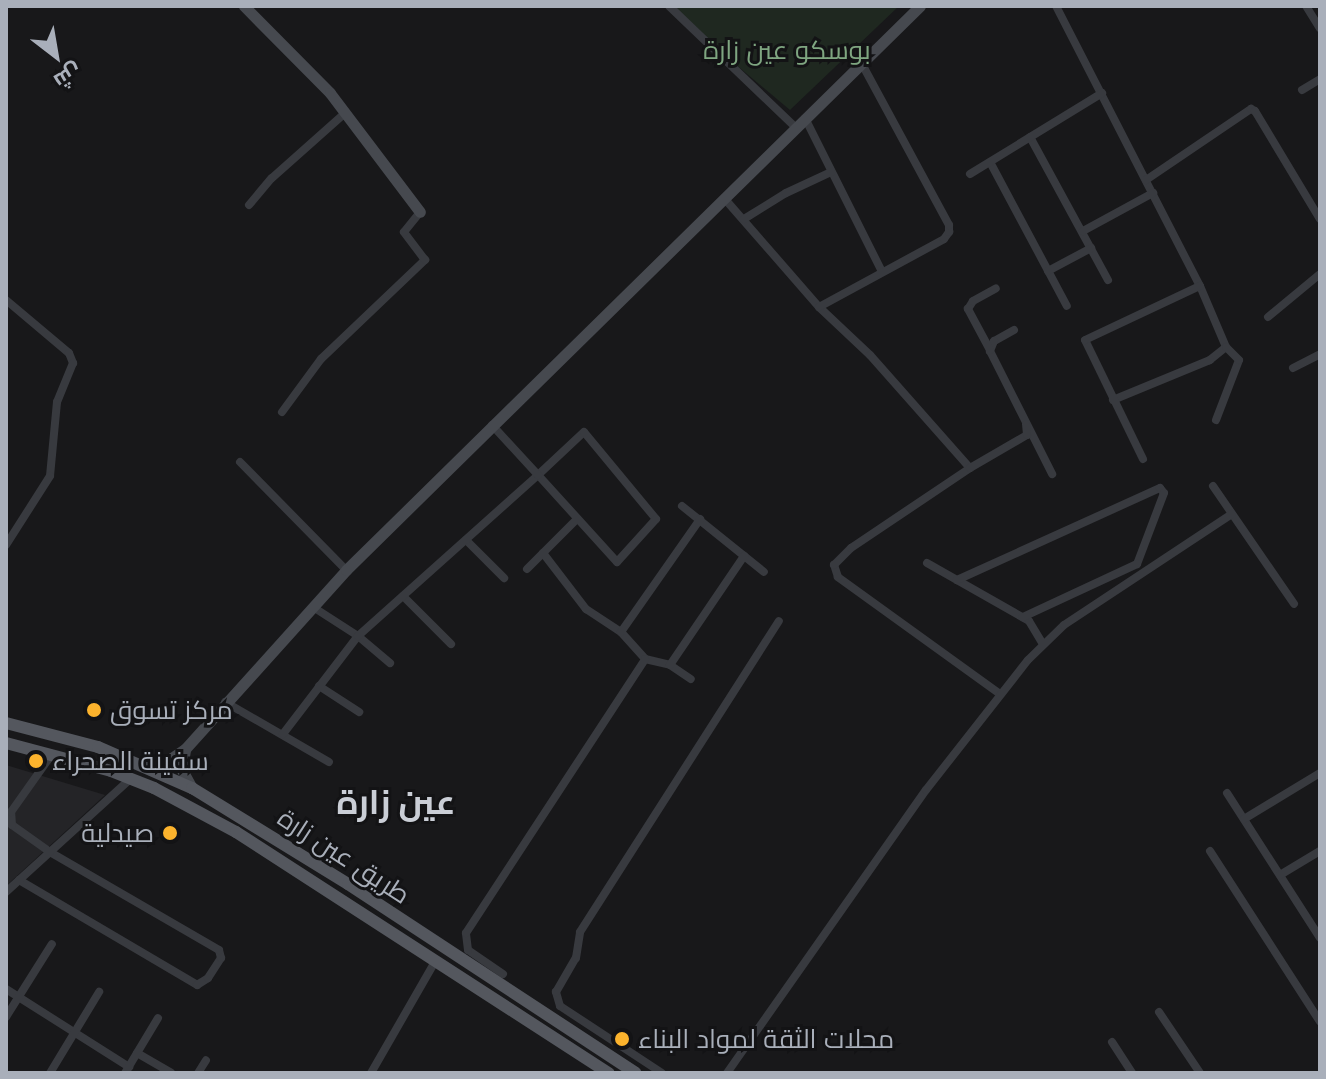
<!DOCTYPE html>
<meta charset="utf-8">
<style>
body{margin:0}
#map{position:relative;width:1326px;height:1079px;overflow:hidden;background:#18181a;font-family:Inter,Cairo,sans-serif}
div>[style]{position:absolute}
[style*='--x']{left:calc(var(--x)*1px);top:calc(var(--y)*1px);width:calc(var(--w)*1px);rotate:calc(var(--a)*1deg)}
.built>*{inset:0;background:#242427}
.green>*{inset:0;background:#1f2820}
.street>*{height:8px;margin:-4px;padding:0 4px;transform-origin:4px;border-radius:4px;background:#383a3f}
.secondary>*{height:11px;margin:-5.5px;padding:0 5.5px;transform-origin:5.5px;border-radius:5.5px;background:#46494f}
.primary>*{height:12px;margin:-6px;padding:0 6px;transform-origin:6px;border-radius:6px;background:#54575e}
.dots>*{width:22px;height:22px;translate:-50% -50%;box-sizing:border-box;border:4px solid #131315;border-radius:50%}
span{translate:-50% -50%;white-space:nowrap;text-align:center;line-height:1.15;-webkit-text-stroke:6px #131315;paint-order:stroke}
.park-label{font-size:26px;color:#7fa681}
.poi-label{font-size:26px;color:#a9afba}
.left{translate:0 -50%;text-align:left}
.right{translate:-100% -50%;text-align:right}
.street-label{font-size:26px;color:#a9afba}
.district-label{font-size:34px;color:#caced6;font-weight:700}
.frame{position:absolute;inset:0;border:8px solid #a9afba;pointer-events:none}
.north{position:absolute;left:16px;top:16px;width:80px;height:80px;-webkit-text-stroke:6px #131315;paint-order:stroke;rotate:149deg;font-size:22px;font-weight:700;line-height:32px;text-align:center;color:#a9afba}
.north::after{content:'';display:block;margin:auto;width:28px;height:36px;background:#a9afba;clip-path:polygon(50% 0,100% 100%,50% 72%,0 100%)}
</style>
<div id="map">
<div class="built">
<i style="clip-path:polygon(6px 765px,105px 795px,6px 886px)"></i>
</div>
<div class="green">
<i style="clip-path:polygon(666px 6px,899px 6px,790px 110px)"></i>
</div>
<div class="street">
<i style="--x:669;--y:6;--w:175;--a:43.8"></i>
<i style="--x:1056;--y:6;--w:315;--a:62.8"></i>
<i style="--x:1200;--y:286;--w:66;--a:66.9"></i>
<i style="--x:1226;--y:347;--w:21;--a:141"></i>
<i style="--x:1210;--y:360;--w:105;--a:157.6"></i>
<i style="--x:1306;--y:6;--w:26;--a:58"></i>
<i style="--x:1302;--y:90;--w:21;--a:-31"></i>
<i style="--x:805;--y:118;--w:172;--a:63.4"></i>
<i style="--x:1030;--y:137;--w:163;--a:61.4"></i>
<i style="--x:990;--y:162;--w:163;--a:61.9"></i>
<i style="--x:970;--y:174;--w:155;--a:-31.5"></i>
<i style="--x:1146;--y:180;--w:127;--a:-34.1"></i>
<i style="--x:1251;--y:109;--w:4;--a:27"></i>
<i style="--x:1255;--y:111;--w:126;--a:59"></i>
<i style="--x:724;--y:198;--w:145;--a:48.9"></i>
<i style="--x:819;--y:307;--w:70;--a:43.3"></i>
<i style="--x:870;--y:355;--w:151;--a:48.5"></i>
<i style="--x:249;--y:205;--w:35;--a:-50"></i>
<i style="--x:272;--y:178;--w:99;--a:-41.7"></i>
<i style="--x:744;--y:219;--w:49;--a:-31.8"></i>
<i style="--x:786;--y:193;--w:50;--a:-25"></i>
<i style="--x:1083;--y:231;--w:80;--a:-28.5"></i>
<i style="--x:1048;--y:271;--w:49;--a:-28.1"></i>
<i style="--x:6;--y:300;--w:82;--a:40.1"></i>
<i style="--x:69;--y:353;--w:11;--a:68"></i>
<i style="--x:73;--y:363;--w:42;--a:112.3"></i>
<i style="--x:57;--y:402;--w:74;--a:95.4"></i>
<i style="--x:50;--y:476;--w:82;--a:122.5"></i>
<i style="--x:819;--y:307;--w:142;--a:-28.5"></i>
<i style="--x:944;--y:239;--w:9;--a:-54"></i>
<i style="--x:949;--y:232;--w:7;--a:-90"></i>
<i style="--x:949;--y:225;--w:183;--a:-118.4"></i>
<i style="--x:1268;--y:317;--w:67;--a:-39.6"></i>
<i style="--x:1014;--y:330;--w:23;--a:151"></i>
<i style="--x:994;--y:341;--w:11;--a:112"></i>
<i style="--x:990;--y:351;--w:138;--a:63.2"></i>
<i style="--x:990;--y:350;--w:47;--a:-118.2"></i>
<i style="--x:968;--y:309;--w:9;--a:-58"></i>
<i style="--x:973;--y:301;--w:26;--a:-29"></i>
<i style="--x:1293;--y:368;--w:30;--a:-27"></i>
<i style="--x:282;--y:412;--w:66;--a:-53.7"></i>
<i style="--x:321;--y:359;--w:144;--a:-43.6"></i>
<i style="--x:425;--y:260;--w:35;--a:-127"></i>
<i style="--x:404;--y:232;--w:26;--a:-51"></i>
<i style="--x:1216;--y:420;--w:64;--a:-69"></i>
<i style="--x:1239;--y:360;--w:18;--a:-135"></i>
<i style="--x:1143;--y:459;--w:132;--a:-116"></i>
<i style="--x:1085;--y:340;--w:127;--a:-25.2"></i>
<i style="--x:240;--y:462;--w:151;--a:45.5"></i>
<i style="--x:1213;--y:486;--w:143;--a:55.5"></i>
<i style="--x:682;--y:506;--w:105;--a:38.8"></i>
<i style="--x:466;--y:540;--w:54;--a:45"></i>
<i style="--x:543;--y:553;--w:71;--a:52.5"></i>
<i style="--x:586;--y:609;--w:42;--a:33.3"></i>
<i style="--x:621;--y:632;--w:36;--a:48"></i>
<i style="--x:645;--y:659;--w:26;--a:13"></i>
<i style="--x:670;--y:665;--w:25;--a:34"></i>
<i style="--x:927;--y:563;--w:117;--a:29.6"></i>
<i style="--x:1029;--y:621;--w:27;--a:59"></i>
<i style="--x:527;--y:569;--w:71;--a:-45"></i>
<i style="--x:957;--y:580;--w:223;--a:-24.4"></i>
<i style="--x:1160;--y:488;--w:6;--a:51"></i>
<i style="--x:1164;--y:493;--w:76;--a:110.8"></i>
<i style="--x:1137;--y:564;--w:126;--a:155.1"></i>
<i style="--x:403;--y:596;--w:68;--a:45"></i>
<i style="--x:313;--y:607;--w:54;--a:32.8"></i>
<i style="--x:358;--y:636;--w:42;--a:40.2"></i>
<i style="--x:621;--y:632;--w:138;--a:-55"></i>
<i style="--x:670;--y:665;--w:132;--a:-55.8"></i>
<i style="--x:319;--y:686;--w:48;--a:33"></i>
<i style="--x:1000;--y:694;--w:200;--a:-144.2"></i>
<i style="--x:838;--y:577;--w:13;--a:-108"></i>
<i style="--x:834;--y:565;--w:24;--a:-45"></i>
<i style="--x:851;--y:548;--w:143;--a:-33.9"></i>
<i style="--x:970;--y:468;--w:66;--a:-30.1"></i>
<i style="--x:1027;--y:435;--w:11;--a:-95"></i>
<i style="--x:225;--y:702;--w:120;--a:30"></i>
<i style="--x:283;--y:734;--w:123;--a:-52.6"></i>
<i style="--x:358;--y:636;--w:241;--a:-41.8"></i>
<i style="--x:538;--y:475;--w:63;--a:-43.1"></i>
<i style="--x:584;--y:432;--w:113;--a:50.4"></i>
<i style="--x:656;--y:519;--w:58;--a:132.2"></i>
<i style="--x:617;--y:562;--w:118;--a:-132.2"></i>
<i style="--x:538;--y:475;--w:68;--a:-132.6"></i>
<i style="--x:1227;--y:793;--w:172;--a:57.3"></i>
<i style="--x:1244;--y:819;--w:89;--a:-31.2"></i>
<i style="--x:1210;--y:851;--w:203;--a:57.2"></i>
<i style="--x:1280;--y:875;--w:47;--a:-31"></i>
<i style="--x:19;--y:880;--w:207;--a:30.5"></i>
<i style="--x:197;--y:985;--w:13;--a:-32"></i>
<i style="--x:208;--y:978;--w:24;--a:-57"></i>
<i style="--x:221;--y:958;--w:8;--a:-104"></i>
<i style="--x:219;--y:950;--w:195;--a:-149.9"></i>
<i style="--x:50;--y:852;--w:47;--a:-144.6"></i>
<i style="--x:12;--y:825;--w:13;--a:-94"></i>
<i style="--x:11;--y:812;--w:71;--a:-54.7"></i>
<i style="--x:6;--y:892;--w:168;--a:-42.3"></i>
<i style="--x:503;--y:974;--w:42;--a:-145.6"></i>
<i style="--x:468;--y:950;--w:17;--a:-97"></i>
<i style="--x:466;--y:933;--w:327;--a:-56.8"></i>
<i style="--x:6;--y:989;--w:146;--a:32.4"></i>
<i style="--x:1159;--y:1012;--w:73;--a:56.1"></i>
<i style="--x:6;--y:1017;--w:86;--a:-57.8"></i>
<i style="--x:1112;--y:1042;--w:37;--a:57"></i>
<i style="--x:137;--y:1053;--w:39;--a:30"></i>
<i style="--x:50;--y:1073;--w:95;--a:-58.8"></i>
<i style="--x:125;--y:1073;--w:64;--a:-59"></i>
<i style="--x:198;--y:1073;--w:15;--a:-58"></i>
<i style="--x:371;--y:1073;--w:130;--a:-60.1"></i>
<i style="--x:662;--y:1073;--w:122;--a:-146.7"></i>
<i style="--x:560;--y:1006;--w:15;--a:-106"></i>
<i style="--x:556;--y:992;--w:39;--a:-60"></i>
<i style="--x:576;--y:958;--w:26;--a:-81"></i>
<i style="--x:580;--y:932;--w:369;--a:-57.4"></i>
<i style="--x:727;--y:1073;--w:346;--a:-54.9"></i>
<i style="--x:926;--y:790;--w:165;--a:-51.9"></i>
<i style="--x:1028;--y:660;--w:50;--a:-44.2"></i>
<i style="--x:1064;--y:625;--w:201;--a:-33.5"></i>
</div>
<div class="secondary">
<i style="--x:244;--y:6;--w:122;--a:45.3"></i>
<i style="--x:330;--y:93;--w:149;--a:52.9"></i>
<i style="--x:185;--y:750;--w:20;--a:99"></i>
<i style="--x:182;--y:770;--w:21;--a:61"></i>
<i style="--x:147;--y:767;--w:17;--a:-13"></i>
<i style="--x:164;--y:763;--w:25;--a:-34"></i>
<i style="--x:185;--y:749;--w:241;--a:-48"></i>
<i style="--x:346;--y:570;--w:805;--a:-44.5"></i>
</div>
<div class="primary">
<i style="--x:6;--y:723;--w:95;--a:14.6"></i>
<i style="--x:98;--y:747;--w:103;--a:23.6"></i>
<i style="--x:192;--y:788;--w:183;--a:31.6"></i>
<i style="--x:348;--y:884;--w:344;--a:33.3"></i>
<i style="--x:6;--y:743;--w:109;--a:14.9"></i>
<i style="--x:111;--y:771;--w:46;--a:21.6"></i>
<i style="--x:154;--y:788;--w:93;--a:28.2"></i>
<i style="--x:236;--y:832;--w:444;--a:32.9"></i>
</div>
<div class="dots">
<i style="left:94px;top:710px;background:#fcb32d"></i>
<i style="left:36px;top:761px;background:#fcb32d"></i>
<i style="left:170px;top:833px;background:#fcb32d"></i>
<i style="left:622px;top:1039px;background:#fcb32d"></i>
</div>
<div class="park-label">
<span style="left:787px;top:50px">بوسكو عين زارة</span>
</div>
<div class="poi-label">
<span class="left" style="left:110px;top:710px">مركز تسوق</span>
<span class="left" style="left:52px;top:761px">سفينة الصحراء</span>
<span class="right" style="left:154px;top:833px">صيدلية</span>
<span class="left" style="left:638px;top:1039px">محلات الثقة لمواد البناء</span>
</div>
<div class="street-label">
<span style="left:344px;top:856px;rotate:33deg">طريق عين زارة</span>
</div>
<div class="district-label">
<span style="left:396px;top:802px">عين زارة</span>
</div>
<div class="frame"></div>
<div class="north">ش</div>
</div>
